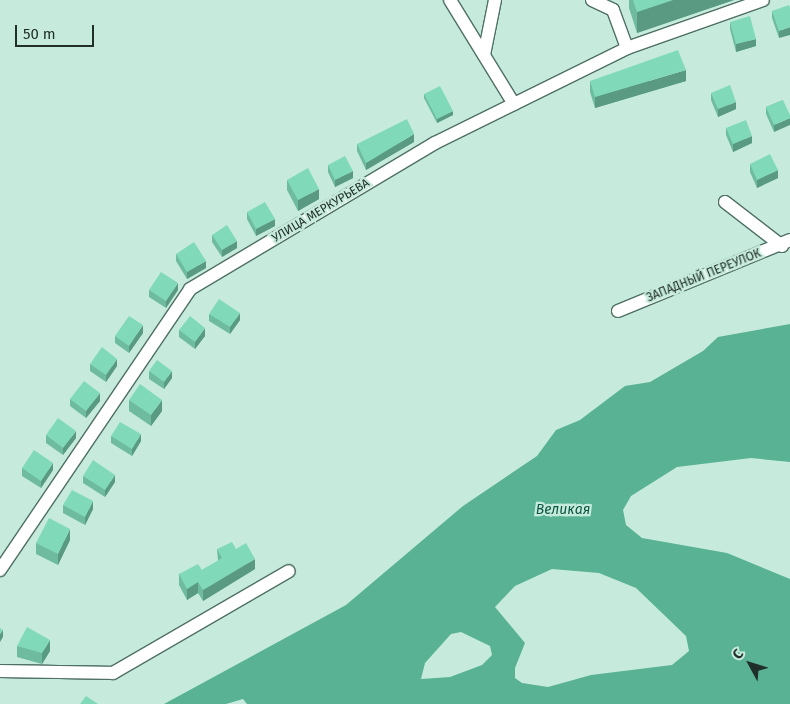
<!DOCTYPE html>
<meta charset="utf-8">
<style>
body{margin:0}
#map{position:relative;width:790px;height:704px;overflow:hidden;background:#c6ebdc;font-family:"Fira Sans",sans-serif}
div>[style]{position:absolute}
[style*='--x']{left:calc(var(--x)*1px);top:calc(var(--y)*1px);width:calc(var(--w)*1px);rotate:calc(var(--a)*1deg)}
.water>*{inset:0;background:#58b293}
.roads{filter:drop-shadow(1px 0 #4f7064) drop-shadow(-1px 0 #4f7064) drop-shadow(0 1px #4f7064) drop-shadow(0 -1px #4f7064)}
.minor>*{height:12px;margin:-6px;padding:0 6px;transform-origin:6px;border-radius:6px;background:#fff}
.wall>*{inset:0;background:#6ebba0}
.shaded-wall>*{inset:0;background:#5a9982}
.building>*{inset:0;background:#80daba}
span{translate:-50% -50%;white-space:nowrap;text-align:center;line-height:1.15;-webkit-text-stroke:4.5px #c6ebdc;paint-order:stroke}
.street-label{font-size:12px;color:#212f2a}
.water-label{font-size:14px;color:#0b5642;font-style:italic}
.north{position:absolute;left:725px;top:639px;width:50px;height:50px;-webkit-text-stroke:4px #c6ebdc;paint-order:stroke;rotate:309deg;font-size:14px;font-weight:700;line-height:20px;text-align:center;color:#212f2a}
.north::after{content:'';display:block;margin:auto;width:18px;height:22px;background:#212f2a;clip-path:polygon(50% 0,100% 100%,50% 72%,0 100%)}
.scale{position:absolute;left:15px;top:25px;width:79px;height:22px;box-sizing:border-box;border:2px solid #212f2a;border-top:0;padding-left:6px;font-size:15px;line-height:18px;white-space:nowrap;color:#212f2a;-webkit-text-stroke:4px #c6ebdc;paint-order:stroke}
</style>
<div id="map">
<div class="water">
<i style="clip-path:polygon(evenodd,790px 324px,790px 462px,751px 458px,677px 467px,631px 496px,623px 510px,626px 525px,642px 538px,727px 553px,790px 579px,790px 704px,247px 704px,243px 699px,226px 704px,164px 704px,346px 605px,463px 506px,537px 456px,556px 430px,580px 420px,625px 386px,650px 382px,703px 351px,718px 337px,790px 324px,552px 569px,599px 573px,636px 588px,686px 636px,689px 651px,672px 665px,591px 675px,548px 687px,522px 683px,515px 678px,515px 668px,525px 643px,495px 607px,515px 586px,552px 569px,790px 324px,461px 632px,490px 646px,492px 655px,482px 665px,450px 677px,421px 679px,425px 663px,451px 634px,461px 632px)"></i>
</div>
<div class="roads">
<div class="minor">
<i style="--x:450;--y:0;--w:122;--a:58.4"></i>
<i style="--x:592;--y:0;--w:23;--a:25"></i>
<i style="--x:613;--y:10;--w:40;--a:69.8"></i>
<i style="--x:484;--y:55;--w:56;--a:-78.7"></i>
<i style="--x:725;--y:202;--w:72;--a:37.7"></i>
<i style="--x:618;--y:311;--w:186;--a:-22.4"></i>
<i style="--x:0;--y:570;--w:339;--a:-55.9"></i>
<i style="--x:190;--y:289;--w:285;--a:-30.8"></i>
<i style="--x:435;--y:143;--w:214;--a:-26.3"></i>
<i style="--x:627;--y:48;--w:144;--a:-19.4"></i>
<i style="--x:0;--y:671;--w:113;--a:1"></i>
<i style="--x:113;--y:673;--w:203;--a:-30.1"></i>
</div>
</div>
<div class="wall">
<i style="clip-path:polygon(629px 0,734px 0,637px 33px,629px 8px)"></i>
<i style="clip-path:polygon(790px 8px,779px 38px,772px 18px,772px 11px)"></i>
<i style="clip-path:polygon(730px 22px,756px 46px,736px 52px,730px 29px)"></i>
<i style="clip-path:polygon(590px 81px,686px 81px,595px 108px,590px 92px)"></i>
<i style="clip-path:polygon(711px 93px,736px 109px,718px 117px,711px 100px)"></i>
<i style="clip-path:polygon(424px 94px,453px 115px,437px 123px,424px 98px)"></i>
<i style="clip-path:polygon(783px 100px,774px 132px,766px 114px,766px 107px)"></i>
<i style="clip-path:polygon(726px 128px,752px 143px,733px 152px,726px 135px)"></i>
<i style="clip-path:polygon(414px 142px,366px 170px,357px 151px,357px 144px)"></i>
<i style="clip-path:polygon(750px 164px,778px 178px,757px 188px,750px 172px)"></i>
<i style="clip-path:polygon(328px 165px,353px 178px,335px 187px,328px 172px)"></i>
<i style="clip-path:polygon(287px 180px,319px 199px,298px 211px,287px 190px)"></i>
<i style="clip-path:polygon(247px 212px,275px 226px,256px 236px,247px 219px)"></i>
<i style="clip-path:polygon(212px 235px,237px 248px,222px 257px,212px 242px)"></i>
<i style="clip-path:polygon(176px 254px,206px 268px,187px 279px,176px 261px)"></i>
<i style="clip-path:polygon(149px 290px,178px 290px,166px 308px,149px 297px)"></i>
<i style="clip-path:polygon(209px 314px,240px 320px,230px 334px,209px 321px)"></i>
<i style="clip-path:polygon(179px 330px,205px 336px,195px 349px,179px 337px)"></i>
<i style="clip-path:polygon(143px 333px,129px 353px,115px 343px,115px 336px)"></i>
<i style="clip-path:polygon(90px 364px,117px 366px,106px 382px,90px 371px)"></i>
<i style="clip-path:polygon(149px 371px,172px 378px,164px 389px,149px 379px)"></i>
<i style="clip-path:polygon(70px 399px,100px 401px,86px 418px,70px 406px)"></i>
<i style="clip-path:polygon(129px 400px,162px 411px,151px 426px,129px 411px)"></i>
<i style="clip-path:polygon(46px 435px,76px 438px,63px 455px,46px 443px)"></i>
<i style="clip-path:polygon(111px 436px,141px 441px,132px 456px,111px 443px)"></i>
<i style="clip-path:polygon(22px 468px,53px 470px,41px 488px,22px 476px)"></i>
<i style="clip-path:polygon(83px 476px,115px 482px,105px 497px,83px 483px)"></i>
<i style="clip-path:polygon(63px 505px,93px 509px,85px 525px,63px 513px)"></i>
<i style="clip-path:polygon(70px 540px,58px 565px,36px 554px,36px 543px)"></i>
<i style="clip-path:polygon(217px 549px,236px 549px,255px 569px,203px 601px,198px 593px,187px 600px,179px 585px,179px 574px,202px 570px,218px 561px)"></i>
<i style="clip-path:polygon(17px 646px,50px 651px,42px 664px,17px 657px)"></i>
</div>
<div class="shaded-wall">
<i style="clip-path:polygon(673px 0,734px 0,637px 33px,637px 12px)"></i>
<i style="clip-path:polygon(790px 27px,790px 35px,779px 38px,779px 31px)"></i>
<i style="clip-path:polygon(756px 39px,756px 46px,736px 52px,736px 44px)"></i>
<i style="clip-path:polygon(686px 70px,686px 81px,595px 108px,595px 97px)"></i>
<i style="clip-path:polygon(736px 102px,736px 109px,718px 117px,718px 109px)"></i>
<i style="clip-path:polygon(453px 111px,453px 115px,437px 123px,437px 119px)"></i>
<i style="clip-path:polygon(790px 118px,790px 125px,774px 132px,774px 125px)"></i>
<i style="clip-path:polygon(414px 134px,414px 142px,366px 170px,366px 163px)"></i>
<i style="clip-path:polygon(752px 136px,752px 143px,733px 152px,733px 144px)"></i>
<i style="clip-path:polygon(778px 170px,778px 178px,757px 188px,757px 180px)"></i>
<i style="clip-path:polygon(353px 171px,353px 178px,335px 187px,335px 180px)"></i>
<i style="clip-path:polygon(319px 189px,319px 199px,298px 211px,298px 200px)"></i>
<i style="clip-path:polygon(275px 219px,275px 226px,256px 236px,256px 229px)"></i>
<i style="clip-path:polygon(237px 241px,237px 248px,222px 257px,222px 250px)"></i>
<i style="clip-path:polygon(206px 261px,206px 268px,187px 279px,187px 272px)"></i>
<i style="clip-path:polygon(178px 283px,178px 290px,166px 308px,166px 301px)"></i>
<i style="clip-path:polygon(240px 313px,240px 320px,230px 334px,230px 327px)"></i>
<i style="clip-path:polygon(143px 325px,143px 333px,129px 353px,129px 346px)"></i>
<i style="clip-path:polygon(205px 328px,205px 336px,195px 349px,195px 342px)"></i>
<i style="clip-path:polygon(117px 359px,117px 366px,106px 382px,106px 375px)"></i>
<i style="clip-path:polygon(172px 371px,172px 378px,164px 389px,164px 382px)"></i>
<i style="clip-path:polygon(100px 393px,100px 401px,86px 418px,86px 411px)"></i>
<i style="clip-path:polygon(162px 400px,162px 411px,151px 426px,151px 415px)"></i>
<i style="clip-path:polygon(76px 431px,76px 438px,63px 455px,63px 448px)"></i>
<i style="clip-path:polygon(141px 434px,141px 441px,132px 456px,132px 449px)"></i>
<i style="clip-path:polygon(53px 463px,53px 470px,41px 488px,41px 481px)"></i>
<i style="clip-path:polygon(115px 475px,115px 482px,105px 497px,105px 490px)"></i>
<i style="clip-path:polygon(93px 501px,93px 509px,85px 525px,85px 517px)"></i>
<i style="clip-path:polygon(70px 529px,70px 540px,58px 565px,58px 554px)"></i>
<i style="clip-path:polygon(255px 559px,255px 569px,203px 601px,203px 590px)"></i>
<i style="clip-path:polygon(198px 582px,198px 593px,187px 600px,187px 589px)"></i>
<i style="clip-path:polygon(3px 630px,3px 637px,0 642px,0 634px)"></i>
<i style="clip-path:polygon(50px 640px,50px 651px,42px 664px,42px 653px)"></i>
</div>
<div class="building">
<i style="clip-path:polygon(633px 0,673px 0,637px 12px)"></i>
<i style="clip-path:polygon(789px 5px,790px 8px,790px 27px,779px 31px,772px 11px)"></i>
<i style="clip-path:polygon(750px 16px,756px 39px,736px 44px,730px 22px)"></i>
<i style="clip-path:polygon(678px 50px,686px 70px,595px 97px,590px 81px)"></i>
<i style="clip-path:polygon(730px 85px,736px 102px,718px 109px,711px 93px)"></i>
<i style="clip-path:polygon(440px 86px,453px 111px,437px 119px,424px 94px)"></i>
<i style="clip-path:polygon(783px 100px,790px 115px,790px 118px,774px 125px,766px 107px)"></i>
<i style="clip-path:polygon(407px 119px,414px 134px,366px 163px,357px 144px)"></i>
<i style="clip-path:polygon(746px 120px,752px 136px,733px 144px,726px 128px)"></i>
<i style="clip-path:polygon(770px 154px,778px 170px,757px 180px,750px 164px)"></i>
<i style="clip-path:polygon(345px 156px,353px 171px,335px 180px,328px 165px)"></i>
<i style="clip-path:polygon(308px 168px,319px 189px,298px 200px,287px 180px)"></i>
<i style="clip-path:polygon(265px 202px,275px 219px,256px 229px,247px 212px)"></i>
<i style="clip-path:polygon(227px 225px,237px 241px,222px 250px,212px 235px)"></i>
<i style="clip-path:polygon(194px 242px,206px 261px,187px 272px,176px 254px)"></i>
<i style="clip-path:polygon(161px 272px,178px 283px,166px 301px,149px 290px)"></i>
<i style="clip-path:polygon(219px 299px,240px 313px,230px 327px,209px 314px)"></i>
<i style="clip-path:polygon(129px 316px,143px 325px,129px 346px,115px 336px)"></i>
<i style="clip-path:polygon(190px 316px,205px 328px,195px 342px,179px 330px)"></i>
<i style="clip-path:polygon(102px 347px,117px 359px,106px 375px,90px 364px)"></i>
<i style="clip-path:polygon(157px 360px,172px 371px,164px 382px,149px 371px)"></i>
<i style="clip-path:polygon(84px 381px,100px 393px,86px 411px,70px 399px)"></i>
<i style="clip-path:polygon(140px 384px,162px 400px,151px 415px,129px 400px)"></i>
<i style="clip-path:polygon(58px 418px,76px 431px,63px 448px,46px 435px)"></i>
<i style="clip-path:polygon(120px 422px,141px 434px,132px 449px,111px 436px)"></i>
<i style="clip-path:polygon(34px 450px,53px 463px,41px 481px,22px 468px)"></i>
<i style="clip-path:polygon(93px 460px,115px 475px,105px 490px,83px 476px)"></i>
<i style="clip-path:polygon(72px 490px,93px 501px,85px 517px,63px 505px)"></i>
<i style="clip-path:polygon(49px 518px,70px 529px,58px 554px,36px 543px)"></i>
<i style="clip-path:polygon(232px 542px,236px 549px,246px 543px,255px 559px,203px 590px,198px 582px,187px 589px,179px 574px,198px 564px,202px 570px,222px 558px,217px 549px)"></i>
<i style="clip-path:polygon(27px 627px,50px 640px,42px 653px,17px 646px)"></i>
<i style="clip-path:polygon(0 628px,3px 630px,0 634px)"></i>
<i style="clip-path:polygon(86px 696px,98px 704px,80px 704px)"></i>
</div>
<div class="street-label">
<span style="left:321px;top:211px;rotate:-31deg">УЛИЦА МЕРКУРЬЕВА</span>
<span style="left:704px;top:276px;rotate:-22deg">ЗАПАДНЫЙ ПЕРЕУЛОК</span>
</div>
<div class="water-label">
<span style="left:563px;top:510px">Великая</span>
</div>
<div class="north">С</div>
<div class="scale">50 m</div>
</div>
